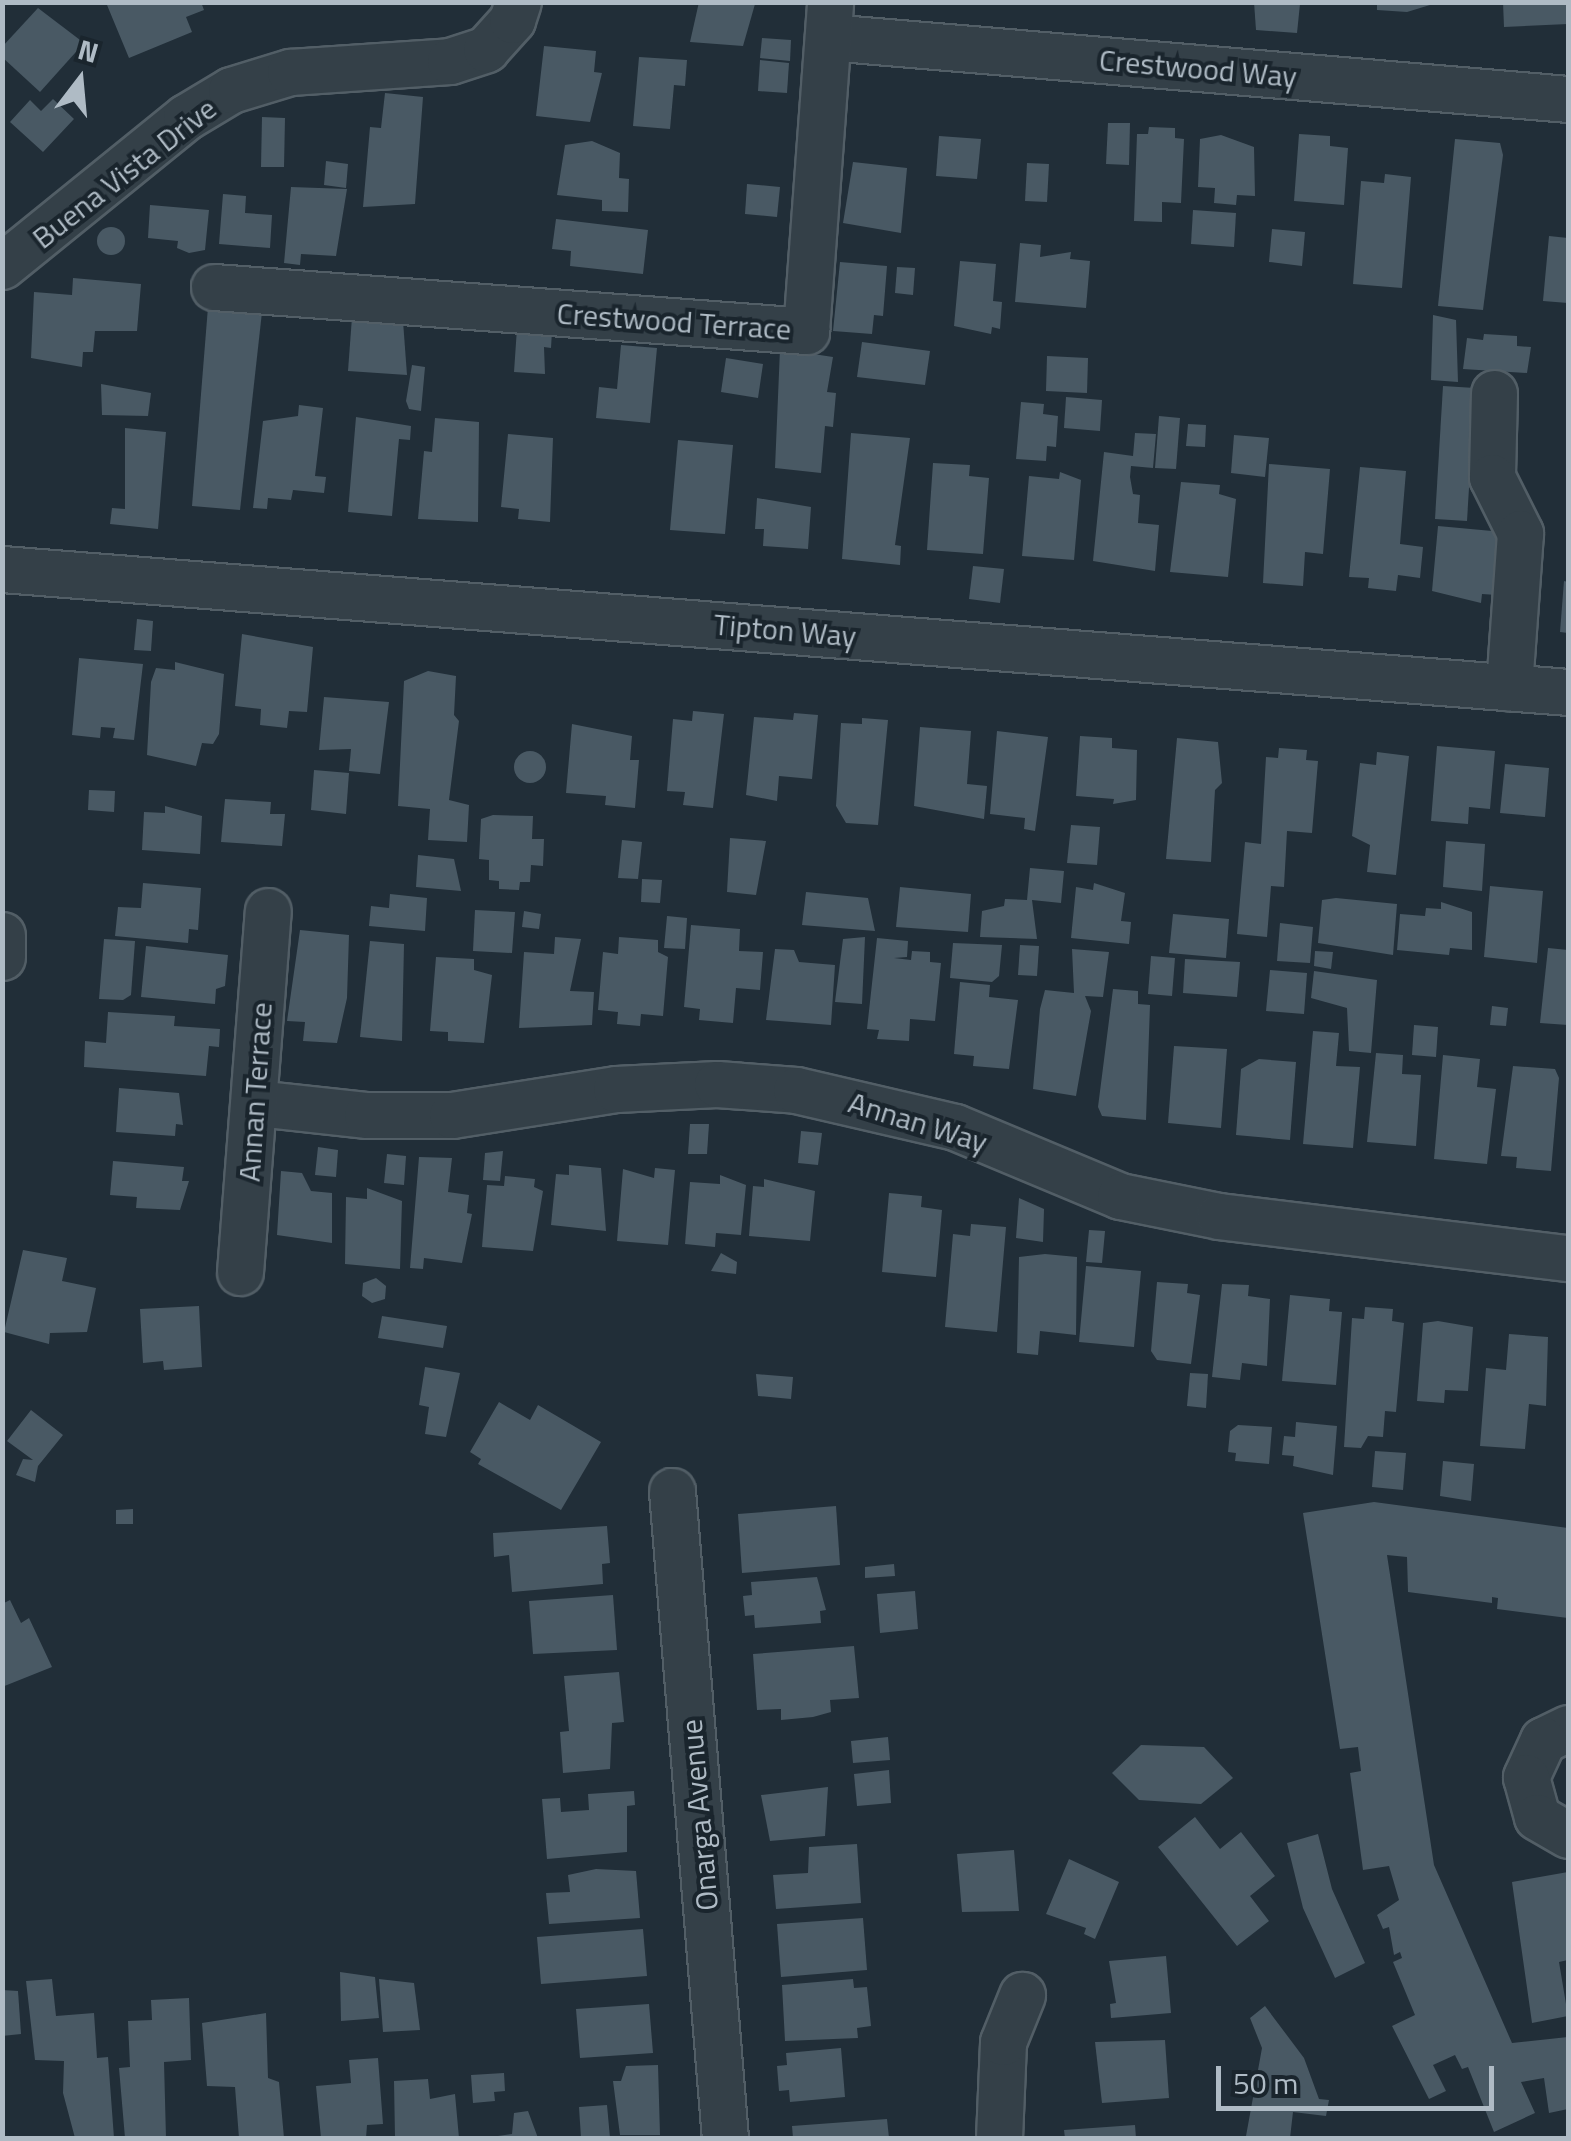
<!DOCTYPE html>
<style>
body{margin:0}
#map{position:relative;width:1571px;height:2141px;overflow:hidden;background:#212e38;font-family:"Titillium Web",sans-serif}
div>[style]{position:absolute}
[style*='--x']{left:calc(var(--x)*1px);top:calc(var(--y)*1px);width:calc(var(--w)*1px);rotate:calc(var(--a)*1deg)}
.building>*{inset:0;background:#495964}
.round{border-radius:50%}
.roads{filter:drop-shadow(2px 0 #525e66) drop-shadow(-2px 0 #525e66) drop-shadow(0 2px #525e66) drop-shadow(0 -2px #525e66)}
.minor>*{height:45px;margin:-22.5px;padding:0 22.5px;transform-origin:22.5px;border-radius:22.5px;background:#344048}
span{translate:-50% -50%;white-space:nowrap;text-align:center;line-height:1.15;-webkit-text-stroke:8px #1a252d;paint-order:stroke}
.street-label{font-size:30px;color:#afbbc5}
.frame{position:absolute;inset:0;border:5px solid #afbbc5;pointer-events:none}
.north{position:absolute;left:30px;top:30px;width:100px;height:100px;-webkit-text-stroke:8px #1a252d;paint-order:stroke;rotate:16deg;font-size:28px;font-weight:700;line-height:40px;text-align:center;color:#afbbc5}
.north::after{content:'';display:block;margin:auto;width:35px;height:45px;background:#afbbc5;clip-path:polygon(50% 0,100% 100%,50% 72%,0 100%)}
.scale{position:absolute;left:1216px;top:2066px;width:278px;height:45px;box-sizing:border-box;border:5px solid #afbbc5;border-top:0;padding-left:12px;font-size:30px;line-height:35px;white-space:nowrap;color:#afbbc5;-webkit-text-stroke:8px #1a252d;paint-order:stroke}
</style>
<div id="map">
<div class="building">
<i style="clip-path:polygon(201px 2px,204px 10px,186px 17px,192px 32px,129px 58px,107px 5px)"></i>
<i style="clip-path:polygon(699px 2px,755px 4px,743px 46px,690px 42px)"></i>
<i style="clip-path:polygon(1254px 2px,1300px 4px,1297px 33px,1256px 30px)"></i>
<i style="clip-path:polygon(1377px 2px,1430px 2px,1430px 5px,1407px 12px,1377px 10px)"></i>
<i style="clip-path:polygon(1503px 2px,1568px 2px,1568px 24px,1504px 27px)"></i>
<i style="clip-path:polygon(38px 8px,84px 43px,40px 92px,2px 57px,2px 47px)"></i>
<i style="clip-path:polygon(762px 38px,791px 40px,790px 61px,760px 58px)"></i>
<i style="clip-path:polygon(544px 46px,596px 51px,594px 72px,602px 73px,590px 122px,536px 116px)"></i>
<i style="clip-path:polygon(639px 57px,687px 60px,685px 86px,674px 85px,670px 129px,633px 126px)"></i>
<i style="clip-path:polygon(760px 60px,789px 63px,787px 93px,758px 91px)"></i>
<i style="clip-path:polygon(385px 93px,423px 97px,415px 204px,363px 207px,370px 127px,381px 128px)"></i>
<i style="clip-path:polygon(53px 99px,74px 119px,43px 152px,10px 122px,30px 100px,41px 111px)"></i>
<i style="clip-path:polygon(262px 117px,285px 118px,284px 167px,261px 167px)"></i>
<i style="clip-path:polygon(1108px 123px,1130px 123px,1129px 165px,1106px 164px)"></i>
<i style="clip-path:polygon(1149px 127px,1175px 128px,1175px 138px,1184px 139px,1181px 203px,1162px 202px,1162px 222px,1134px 221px,1137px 134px,1148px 134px)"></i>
<i style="clip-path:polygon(1299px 134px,1330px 136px,1330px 146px,1348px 148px,1344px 205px,1294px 201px)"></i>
<i style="clip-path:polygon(1221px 135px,1254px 147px,1255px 196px,1237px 195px,1236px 205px,1214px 203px,1215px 188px,1198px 187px,1200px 139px)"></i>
<i style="clip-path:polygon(939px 136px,981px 139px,977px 179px,936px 176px)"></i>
<i style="clip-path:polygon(1455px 139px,1500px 143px,1503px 155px,1483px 310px,1438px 306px)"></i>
<i style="clip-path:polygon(592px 141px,620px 153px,619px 178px,629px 179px,628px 212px,602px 211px,602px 200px,557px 195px,565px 145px)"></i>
<i style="clip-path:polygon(326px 161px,348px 164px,346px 188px,324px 185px)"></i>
<i style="clip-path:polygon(853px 162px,907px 168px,901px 233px,843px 223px)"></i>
<i style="clip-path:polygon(1027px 163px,1049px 164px,1047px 202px,1025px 201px)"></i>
<i style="clip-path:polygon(1385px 174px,1411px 177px,1402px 288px,1353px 284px,1361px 181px,1384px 183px)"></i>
<i style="clip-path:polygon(747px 184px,780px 187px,777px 217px,745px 214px)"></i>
<i style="clip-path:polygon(291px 187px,347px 189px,336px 256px,301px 254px,300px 265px,284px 263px)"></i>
<i style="clip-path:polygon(223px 194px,246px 196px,245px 213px,272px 215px,270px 248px,219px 244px)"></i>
<i style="clip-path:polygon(150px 205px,209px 210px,205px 250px,189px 253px,177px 248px,178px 241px,148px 238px)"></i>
<i style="clip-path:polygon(1193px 210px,1236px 213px,1234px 247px,1191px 244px)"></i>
<i style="clip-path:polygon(556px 219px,648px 230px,643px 274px,570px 266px,571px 251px,552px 249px)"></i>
<i class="round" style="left:97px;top:227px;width:28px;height:28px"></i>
<i style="clip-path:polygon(1272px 229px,1305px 232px,1302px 266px,1269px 262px)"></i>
<i style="clip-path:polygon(1549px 236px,1568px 238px,1568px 303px,1543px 301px)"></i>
<i style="clip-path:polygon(1020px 243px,1041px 245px,1040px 257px,1071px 252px,1070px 259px,1090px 261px,1086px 308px,1015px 302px)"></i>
<i style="clip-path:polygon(960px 261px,996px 264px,993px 301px,1002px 302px,1000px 329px,992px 327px,991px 334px,954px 326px)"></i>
<i style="clip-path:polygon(840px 262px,887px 266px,883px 316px,874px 315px,872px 334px,833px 331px)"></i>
<i style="clip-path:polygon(897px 267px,915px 268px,913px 295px,895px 293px)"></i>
<i style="clip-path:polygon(73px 278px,141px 284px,137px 331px,95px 331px,93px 352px,83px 352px,82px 367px,31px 358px,34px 292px,72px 295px)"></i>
<i style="clip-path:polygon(208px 307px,262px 312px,240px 510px,192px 506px)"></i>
<i style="clip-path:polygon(1433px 315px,1456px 320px,1458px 382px,1431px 380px)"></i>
<i style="clip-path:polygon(352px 317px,403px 321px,407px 375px,348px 371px)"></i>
<i style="clip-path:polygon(517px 328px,552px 331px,551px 348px,544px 347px,545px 374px,514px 372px)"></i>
<i style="clip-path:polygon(1484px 334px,1517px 336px,1517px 346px,1531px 347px,1527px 373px,1463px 369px,1467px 338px,1483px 340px)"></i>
<i style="clip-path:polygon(862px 342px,930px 351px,925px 385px,857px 377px)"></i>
<i style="clip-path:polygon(621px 345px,657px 348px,650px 423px,596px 418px,599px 387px,617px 389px)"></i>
<i style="clip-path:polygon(780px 349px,833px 357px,827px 392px,836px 393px,833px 427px,825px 426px,821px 473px,775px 468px)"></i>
<i style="clip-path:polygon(1047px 356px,1088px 358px,1087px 393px,1046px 391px)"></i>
<i style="clip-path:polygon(726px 358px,763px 364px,758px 398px,721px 392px)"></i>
<i style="clip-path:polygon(412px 365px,425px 367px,421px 411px,409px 409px,406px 401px)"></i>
<i style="clip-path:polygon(101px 384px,151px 393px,148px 416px,102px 415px)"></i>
<i style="clip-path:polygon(1443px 386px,1475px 388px,1467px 521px,1435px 519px)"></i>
<i style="clip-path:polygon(1066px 397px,1102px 400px,1100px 431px,1064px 428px)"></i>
<i style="clip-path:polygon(1021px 402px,1044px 404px,1043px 414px,1058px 416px,1056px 447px,1047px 446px,1046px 461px,1016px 459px)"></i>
<i style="clip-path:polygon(299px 405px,323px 408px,315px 476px,326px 477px,324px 493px,293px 490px,291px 500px,268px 498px,267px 509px,253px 508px,263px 421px,298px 416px)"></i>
<i style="clip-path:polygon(1159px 416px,1180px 418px,1176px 469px,1155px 468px)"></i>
<i style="clip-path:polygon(356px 417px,411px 426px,410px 440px,399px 439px,392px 516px,348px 512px)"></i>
<i style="clip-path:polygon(435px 418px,479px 422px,478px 522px,418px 519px,424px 451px,432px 452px)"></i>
<i style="clip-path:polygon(1188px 424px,1206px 425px,1205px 447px,1186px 446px)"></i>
<i style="clip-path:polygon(125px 428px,166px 432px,158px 529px,110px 524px,112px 508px,125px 509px)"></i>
<i style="clip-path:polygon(851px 433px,910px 438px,895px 545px,901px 546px,900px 565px,842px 559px)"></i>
<i style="clip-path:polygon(1135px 433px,1156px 434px,1153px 468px,1131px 466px,1130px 477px,1133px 494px,1140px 495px,1138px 523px,1159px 525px,1155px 571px,1093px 561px,1104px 452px,1133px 456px)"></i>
<i style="clip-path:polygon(508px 434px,553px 438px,550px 522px,518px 519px,519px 509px,501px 507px)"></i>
<i style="clip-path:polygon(1234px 435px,1269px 438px,1265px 477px,1231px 473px)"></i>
<i style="clip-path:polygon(678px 440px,733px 445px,725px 534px,670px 530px)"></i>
<i style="clip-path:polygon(933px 463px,970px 465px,969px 476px,989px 478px,983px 554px,927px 550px)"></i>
<i style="clip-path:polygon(1269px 464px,1330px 469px,1323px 554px,1305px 552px,1303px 586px,1263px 583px)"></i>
<i style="clip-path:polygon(1360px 467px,1406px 471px,1400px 544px,1423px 547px,1420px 578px,1398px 575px,1396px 591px,1368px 588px,1369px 578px,1349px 577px)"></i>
<i style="clip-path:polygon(1060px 472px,1081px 480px,1074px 560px,1022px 556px,1029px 476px,1059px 479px)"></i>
<i style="clip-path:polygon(1181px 482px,1220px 485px,1219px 494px,1236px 499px,1228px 577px,1170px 572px)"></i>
<i style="clip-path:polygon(757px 498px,811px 507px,808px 549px,763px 546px,764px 529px,755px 529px)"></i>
<i style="clip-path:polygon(1438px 526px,1503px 532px,1497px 595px,1482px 594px,1481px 603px,1432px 591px)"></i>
<i style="clip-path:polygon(973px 566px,1004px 569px,1000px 603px,969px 599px)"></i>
<i style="clip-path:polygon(1564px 581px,1568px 582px,1568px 633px,1560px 632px)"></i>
<i style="clip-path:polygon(137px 619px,153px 621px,151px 651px,134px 650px)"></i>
<i style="clip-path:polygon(242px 634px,313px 647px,307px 712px,289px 711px,287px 728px,260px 725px,261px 709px,235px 706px)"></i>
<i style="clip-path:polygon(79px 658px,143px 664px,134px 740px,113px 738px,115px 728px,101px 727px,100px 738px,72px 735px)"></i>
<i style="clip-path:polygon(175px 662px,224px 674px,219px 734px,213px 744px,202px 743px,196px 766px,147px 755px,151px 682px,156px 668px,175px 670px)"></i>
<i style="clip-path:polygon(428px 671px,456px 676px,454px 715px,459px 721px,449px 800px,469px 805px,467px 842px,428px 840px,430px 809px,398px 806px,404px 681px)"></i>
<i style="clip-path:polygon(324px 697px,389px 702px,380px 774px,349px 771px,351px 749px,319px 750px)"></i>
<i style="clip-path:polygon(693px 711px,724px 714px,713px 808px,683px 805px,685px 792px,667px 791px,673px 719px,692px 721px)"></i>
<i style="clip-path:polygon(794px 713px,818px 715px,812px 779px,779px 776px,777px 801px,746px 795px,754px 717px,793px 720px)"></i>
<i style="clip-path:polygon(862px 718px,888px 720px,878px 825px,846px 823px,836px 806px,841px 723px,862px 724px)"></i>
<i style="clip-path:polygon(572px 724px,632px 736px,630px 760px,639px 760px,635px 808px,605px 805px,606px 796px,566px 793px)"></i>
<i style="clip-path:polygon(920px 727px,971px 731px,967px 784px,987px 786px,984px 819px,914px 806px)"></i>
<i style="clip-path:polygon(997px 731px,1048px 737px,1035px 831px,1024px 829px,1025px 818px,990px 814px)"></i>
<i style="clip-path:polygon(1080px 736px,1112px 738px,1112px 748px,1137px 750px,1136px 800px,1113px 804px,1114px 799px,1076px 796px)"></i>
<i style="clip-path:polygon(1177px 738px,1218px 742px,1222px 783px,1215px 790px,1211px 862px,1166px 859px)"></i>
<i style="clip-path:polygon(1437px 746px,1495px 751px,1490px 809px,1469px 807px,1468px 824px,1431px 821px)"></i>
<i style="clip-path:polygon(1279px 748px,1307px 750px,1306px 760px,1318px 761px,1312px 833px,1287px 831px,1284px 887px,1271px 886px,1267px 937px,1237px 934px,1245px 842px,1261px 844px,1266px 757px,1278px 758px)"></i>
<i class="round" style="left:514px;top:751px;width:32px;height:32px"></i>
<i style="clip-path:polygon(1377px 752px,1409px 756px,1396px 875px,1367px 872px,1370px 845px,1352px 836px,1360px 763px,1376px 765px)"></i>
<i style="clip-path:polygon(1505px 764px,1549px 768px,1545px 817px,1500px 813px)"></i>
<i style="clip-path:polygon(314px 770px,349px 773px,346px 814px,311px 810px)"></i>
<i style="clip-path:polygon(89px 790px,115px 791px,114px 812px,88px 810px)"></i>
<i style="clip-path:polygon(225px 799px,271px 802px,270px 814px,285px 814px,282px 846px,221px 842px)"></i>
<i style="clip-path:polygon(165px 806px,202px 816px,200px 854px,142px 850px,144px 812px,165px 813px)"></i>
<i style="clip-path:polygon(493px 815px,533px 816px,532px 839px,544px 839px,543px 866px,531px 865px,530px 882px,520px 882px,519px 890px,499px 889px,499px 881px,489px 880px,489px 860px,479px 859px,481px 819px)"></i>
<i style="clip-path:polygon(1071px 825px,1100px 827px,1097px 865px,1067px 863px)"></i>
<i style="clip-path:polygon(730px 838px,766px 841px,756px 895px,727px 892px)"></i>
<i style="clip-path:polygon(622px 840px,642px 842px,638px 879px,618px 878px)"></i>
<i style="clip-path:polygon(1446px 841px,1485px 844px,1482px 891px,1443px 887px)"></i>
<i style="clip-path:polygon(418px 855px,454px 859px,461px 891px,416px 887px)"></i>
<i style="clip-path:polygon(1030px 868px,1064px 871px,1061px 903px,1032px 900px,1037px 939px,980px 937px,982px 911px,1004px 906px,1005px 899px,1027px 900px)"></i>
<i style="clip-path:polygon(642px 879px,662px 880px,660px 903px,641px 902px)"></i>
<i style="clip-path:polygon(143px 883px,201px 888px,198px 930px,189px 929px,188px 943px,115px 936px,118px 907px,141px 908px)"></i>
<i style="clip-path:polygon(1094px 883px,1125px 893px,1121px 921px,1131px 922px,1129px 944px,1071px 938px,1076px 887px,1093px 890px)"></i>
<i style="clip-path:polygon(1490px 886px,1543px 891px,1537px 963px,1484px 957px)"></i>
<i style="clip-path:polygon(900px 887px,971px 894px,968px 932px,896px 927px)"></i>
<i style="clip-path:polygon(806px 892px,868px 898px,875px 931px,802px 925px)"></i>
<i style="clip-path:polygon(390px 894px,427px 898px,425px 931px,369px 926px,371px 906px,389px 908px)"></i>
<i style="clip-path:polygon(1336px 898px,1397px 904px,1393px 955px,1318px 943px,1322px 900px)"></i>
<i style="clip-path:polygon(1441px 902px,1472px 912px,1472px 950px,1450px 948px,1449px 955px,1397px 950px,1400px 914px,1425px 916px,1426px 908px,1441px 909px)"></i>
<i style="clip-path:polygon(475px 910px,515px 912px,512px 953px,473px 951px)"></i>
<i style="clip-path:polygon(524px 911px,541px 914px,539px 929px,522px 927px)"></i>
<i style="clip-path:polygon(1173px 914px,1229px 919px,1226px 958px,1169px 953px)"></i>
<i style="clip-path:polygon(667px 916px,687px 918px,685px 949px,664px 948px)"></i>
<i style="clip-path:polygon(1280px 923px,1313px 927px,1310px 963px,1277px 961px)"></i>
<i style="clip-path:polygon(691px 925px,740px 929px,739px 951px,763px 952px,760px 990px,736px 988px,733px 1023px,699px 1020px,700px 1009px,684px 1007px)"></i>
<i style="clip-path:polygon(300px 930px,349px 935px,347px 998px,337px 1043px,303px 1041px,305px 1022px,287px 1021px)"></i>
<i style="clip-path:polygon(555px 937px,581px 939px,570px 991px,594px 992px,592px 1025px,519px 1028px,524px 952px,554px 954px)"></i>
<i style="clip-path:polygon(619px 937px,658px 940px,658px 952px,668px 957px,663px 1016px,641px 1014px,640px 1026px,617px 1024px,618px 1012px,598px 1010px,603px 952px,618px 954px)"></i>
<i style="clip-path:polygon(865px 937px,862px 1004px,835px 1002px,843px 939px)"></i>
<i style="clip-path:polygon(877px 938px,908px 941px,907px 957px,894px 958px,911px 960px,912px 951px,930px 952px,930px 962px,941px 963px,935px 1021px,910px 1019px,909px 1041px,877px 1039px,879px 1030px,867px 1029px)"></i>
<i style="clip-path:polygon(104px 939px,135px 941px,131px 995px,123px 1000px,99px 999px)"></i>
<i style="clip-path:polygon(370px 941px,404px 944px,402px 1041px,360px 1037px)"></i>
<i style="clip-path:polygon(953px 943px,1002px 945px,999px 976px,992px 982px,950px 978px)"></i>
<i style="clip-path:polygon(1020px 945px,1039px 946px,1037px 976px,1018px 975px)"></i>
<i style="clip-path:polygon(146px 946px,228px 955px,225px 986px,216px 989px,215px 1004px,141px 997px)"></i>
<i style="clip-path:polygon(1548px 948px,1568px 950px,1568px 1025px,1540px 1023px)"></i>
<i style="clip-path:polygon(775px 949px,794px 950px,799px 962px,835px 965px,831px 1025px,766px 1020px)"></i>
<i style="clip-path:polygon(1072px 949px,1109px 952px,1103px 997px,1085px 996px,1091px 1011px,1076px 1096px,1033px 1089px,1040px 1009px,1045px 990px,1074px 993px)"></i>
<i style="clip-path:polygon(1315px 951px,1333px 952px,1331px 969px,1314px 966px)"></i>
<i style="clip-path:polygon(1151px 956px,1175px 958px,1172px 996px,1148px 994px)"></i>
<i style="clip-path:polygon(436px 957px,474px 959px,474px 970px,492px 975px,484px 1043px,448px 1041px,448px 1032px,430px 1031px)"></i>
<i style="clip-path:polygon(1185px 959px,1240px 962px,1237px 997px,1183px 993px)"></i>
<i style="clip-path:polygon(1270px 970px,1307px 973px,1304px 1014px,1266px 1011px)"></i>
<i style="clip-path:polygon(1314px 971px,1377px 980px,1371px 1053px,1349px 1051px,1347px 1008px,1311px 998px)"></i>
<i style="clip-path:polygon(960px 982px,990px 985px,989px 997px,1018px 1000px,1009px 1069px,973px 1066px,974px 1056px,954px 1054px)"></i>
<i style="clip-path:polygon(1113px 989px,1138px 991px,1138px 1004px,1150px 1005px,1146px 1120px,1102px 1116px,1098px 1107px)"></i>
<i style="clip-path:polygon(1492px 1006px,1508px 1008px,1506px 1026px,1490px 1025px)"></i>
<i style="clip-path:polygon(108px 1012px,175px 1016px,174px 1026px,220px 1029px,219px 1047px,209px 1046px,206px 1076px,84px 1067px,85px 1041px,106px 1043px)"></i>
<i style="clip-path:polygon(1414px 1025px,1438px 1027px,1436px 1057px,1412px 1055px)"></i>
<i style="clip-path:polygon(1313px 1031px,1339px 1033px,1336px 1066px,1360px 1067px,1353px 1148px,1303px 1144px)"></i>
<i style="clip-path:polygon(1174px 1046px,1227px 1049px,1221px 1128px,1168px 1123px)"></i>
<i style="clip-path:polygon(1376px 1053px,1403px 1055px,1402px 1074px,1421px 1075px,1416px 1146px,1367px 1142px)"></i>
<i style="clip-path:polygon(1443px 1055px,1480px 1059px,1477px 1087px,1496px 1089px,1487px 1164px,1434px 1159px)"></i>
<i style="clip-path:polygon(1259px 1059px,1296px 1062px,1290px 1140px,1236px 1135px,1241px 1069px)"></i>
<i style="clip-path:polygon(1513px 1066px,1555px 1069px,1559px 1078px,1551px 1171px,1516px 1168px,1517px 1157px,1501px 1156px)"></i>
<i style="clip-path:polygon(119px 1088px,179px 1093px,183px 1125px,176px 1124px,175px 1136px,116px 1132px)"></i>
<i style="clip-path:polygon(690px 1124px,709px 1124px,707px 1154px,688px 1154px)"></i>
<i style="clip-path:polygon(801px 1131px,822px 1133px,818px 1165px,798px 1163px)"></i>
<i style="clip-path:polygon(318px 1147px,338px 1150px,336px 1177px,315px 1175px)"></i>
<i style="clip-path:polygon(503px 1151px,500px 1181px,483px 1180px,485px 1153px)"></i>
<i style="clip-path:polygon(387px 1154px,406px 1156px,404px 1185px,384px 1183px)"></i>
<i style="clip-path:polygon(419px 1157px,452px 1158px,448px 1192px,469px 1195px,467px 1213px,472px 1214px,462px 1263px,424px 1258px,423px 1269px,410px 1268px)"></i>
<i style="clip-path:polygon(113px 1161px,184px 1167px,182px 1181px,189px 1181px,180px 1210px,136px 1208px,137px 1197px,110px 1195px)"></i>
<i style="clip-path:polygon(569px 1165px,601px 1168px,606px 1231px,551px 1225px,556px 1174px,569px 1175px)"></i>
<i style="clip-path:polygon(655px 1168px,675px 1170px,668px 1245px,617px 1241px,623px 1169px,654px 1178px)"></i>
<i style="clip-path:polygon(281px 1171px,302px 1173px,311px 1191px,332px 1193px,332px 1243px,277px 1235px)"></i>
<i style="clip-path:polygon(720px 1175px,746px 1185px,741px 1235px,716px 1233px,715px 1247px,685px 1244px,690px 1182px,720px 1184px)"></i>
<i style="clip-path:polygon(505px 1176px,535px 1179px,534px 1187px,543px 1191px,533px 1251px,482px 1247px,487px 1185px,504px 1186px)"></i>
<i style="clip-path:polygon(764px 1179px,815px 1191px,810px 1241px,749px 1236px,753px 1186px,764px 1187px)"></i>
<i style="clip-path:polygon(367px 1188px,402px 1201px,400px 1269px,345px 1264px,346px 1197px,367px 1199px)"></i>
<i style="clip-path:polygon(889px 1193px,922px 1196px,921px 1207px,942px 1210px,936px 1277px,882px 1272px)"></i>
<i style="clip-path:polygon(1019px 1198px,1044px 1209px,1043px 1242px,1016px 1238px)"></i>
<i style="clip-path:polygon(971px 1224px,1006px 1227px,997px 1332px,945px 1327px,953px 1234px,970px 1236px)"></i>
<i style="clip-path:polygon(1089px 1230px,1105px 1231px,1102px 1263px,1086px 1262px)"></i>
<i style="clip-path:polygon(23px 1250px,67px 1258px,62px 1281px,96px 1288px,87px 1332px,50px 1333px,49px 1344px,4px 1332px)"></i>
<i style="clip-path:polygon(721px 1253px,737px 1262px,736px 1274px,711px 1271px)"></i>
<i style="clip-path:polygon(1045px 1254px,1077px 1257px,1076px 1335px,1040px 1331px,1038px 1355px,1017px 1353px,1019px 1257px)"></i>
<i style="clip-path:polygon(1086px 1266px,1141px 1271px,1134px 1347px,1079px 1342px)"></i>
<i style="clip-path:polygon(376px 1278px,386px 1286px,385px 1299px,372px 1303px,362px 1296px,363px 1283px)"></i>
<i style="clip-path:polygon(1157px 1282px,1188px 1284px,1187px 1293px,1200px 1295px,1191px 1364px,1157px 1360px,1151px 1351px)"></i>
<i style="clip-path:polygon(1222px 1284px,1249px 1285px,1248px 1296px,1270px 1299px,1267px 1366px,1242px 1363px,1240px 1380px,1212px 1377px)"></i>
<i style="clip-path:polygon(1290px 1295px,1330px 1299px,1329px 1311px,1342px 1312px,1336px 1385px,1282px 1381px)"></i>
<i style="clip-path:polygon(199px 1306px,202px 1367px,164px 1370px,163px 1361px,143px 1363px,140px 1309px)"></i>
<i style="clip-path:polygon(1365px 1307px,1393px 1309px,1392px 1321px,1404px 1323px,1396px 1412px,1385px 1411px,1383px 1437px,1368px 1436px,1361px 1448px,1344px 1447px,1352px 1318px,1364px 1319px)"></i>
<i style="clip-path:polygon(382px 1316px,447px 1326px,443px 1348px,378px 1338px)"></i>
<i style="clip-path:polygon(1438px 1321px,1473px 1327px,1468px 1391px,1445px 1390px,1444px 1403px,1417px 1401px,1423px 1323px)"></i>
<i style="clip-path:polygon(1509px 1334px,1548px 1337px,1546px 1406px,1529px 1404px,1525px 1449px,1480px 1446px,1486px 1368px,1506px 1370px)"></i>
<i style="clip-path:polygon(425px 1367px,460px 1373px,446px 1437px,425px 1434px,429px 1407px,419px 1405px)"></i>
<i style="clip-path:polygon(1190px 1373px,1208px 1374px,1206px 1408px,1187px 1406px)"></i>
<i style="clip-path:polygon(756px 1374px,793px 1377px,791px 1399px,758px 1396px)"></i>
<i style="clip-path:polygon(499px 1402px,530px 1420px,538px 1405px,601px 1442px,561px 1510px,478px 1464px,481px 1459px,470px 1452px)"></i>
<i style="clip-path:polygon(31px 1410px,63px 1435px,38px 1466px,35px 1482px,16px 1475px,23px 1459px,33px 1460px,7px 1441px)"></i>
<i style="clip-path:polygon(1296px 1422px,1337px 1426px,1333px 1475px,1293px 1466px,1294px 1456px,1282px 1455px,1284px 1436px,1295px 1437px)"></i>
<i style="clip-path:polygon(1238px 1425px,1272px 1427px,1269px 1464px,1235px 1461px,1236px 1453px,1228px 1452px,1230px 1431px)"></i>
<i style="clip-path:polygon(1375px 1451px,1406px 1453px,1403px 1490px,1372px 1487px)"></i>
<i style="clip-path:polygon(1443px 1461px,1474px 1464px,1471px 1501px,1440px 1496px)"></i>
<i style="clip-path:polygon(1374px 1502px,1568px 1528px,1568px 1618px,1497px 1609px,1498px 1598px,1492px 1597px,1492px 1603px,1408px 1592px,1407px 1557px,1387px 1555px,1434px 1865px,1512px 2043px,1568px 2037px,1568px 2109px,1549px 2113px,1544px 2078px,1521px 2082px,1535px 2113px,1494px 2132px,1468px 2067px,1462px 2069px,1455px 2055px,1433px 2065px,1446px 2091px,1429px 2099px,1392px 2026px,1415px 2015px,1393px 1962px,1402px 1958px,1400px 1952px,1394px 1955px,1389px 1927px,1383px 1929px,1377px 1915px,1399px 1900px,1389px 1866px,1363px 1870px,1350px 1773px,1361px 1771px,1358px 1747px,1340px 1749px,1303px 1513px)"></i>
<i style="clip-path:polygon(836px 1506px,840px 1565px,742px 1573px,738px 1514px)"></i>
<i style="clip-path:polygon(133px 1509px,133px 1524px,116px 1524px,116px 1510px)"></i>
<i style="clip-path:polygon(607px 1526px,610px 1563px,602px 1564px,603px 1584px,512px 1592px,509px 1555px,494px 1557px,493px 1533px)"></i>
<i style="clip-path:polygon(894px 1564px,895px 1576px,865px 1578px,865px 1567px)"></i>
<i style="clip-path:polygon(817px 1577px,826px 1610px,820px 1611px,821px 1623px,755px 1628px,754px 1615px,745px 1616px,743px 1596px,752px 1595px,751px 1582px)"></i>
<i style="clip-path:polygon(915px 1591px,918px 1629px,880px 1633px,877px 1594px)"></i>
<i style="clip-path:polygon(613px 1595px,617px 1650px,533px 1654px,529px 1601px)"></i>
<i style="clip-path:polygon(10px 1600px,21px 1623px,29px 1618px,52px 1667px,2px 1687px,2px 1604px)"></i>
<i style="clip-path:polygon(854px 1646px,859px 1698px,830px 1700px,831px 1712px,813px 1717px,781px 1720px,781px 1709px,757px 1710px,753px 1654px)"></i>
<i style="clip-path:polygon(619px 1672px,624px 1722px,612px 1723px,610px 1769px,563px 1773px,560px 1732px,569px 1731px,564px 1676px)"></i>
<i style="clip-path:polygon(888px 1737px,890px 1760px,853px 1763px,851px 1741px)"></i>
<i style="clip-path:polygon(1141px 1745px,1204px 1747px,1233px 1778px,1201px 1804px,1139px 1800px,1112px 1773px)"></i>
<i style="clip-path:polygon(889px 1770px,891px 1803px,857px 1806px,854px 1774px)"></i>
<i style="clip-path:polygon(828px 1787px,825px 1836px,770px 1841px,761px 1795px)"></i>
<i style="clip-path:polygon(634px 1791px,635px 1805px,627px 1806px,627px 1852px,547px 1859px,542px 1799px,560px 1798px,561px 1812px,589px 1810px,588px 1794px)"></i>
<i style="clip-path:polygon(1195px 1817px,1220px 1849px,1241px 1832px,1275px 1876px,1250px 1896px,1269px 1921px,1237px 1946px,1158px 1847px)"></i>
<i style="clip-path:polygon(1318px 1834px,1332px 1889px,1365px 1963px,1335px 1978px,1303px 1908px,1287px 1843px)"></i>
<i style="clip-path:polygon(857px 1844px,861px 1903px,776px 1909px,773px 1875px,808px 1873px,809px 1847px)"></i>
<i style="clip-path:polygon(1014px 1850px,1019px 1911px,962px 1912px,957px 1854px)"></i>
<i style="clip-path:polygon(1069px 1859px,1119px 1882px,1095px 1939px,1084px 1934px,1086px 1928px,1046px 1914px)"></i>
<i style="clip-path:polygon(596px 1869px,636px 1871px,640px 1918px,549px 1924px,546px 1893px,570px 1892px,568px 1875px)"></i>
<i style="clip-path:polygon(1568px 1872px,1568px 1960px,1559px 1962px,1568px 2016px,1532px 2023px,1512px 1882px)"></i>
<i style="clip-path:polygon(863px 1918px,867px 1970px,781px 1977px,777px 1924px)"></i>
<i style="clip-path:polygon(643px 1929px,647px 1976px,541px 1984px,537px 1937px)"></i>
<i style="clip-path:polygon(1166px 1956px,1171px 2013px,1111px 2018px,1110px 2004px,1116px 2003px,1109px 1961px)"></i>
<i style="clip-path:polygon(340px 1972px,375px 1977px,379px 2018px,341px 2021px)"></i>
<i style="clip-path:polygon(52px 1979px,56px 2016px,94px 2013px,97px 2058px,108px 2057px,114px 2138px,75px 2138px,63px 2093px,64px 2061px,35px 2060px,26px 1981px)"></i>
<i style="clip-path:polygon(379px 1979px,414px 1983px,420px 2030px,383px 2032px)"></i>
<i style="clip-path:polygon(853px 1979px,854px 1988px,867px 1987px,871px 2026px,857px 2028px,858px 2038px,785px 2041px,782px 1985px)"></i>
<i style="clip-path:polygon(2px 1990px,18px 1991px,21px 2034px,2px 2036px)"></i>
<i style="clip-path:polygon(189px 1998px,191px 2060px,164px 2062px,166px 2138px,125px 2138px,119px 2068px,130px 2067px,128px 2021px,152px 2020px,151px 2000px)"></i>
<i style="clip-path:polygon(649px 2004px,653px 2053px,580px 2058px,576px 2009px)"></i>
<i style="clip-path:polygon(1265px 2006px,1304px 2058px,1319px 2099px,1329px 2100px,1326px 2116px,1293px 2112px,1290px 2138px,1246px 2136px,1262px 2048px,1250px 2018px)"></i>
<i style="clip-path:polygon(266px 2013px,268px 2078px,279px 2082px,284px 2138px,239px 2138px,235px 2087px,207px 2086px,202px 2023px)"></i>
<i style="clip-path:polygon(1165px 2040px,1169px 2098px,1102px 2103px,1095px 2042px)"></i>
<i style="clip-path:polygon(841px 2048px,845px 2097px,790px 2102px,789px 2090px,779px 2091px,777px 2066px,787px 2065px,786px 2053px)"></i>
<i style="clip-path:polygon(378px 2058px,383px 2124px,367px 2125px,366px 2138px,321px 2138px,316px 2086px,351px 2083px,349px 2060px)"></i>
<i style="clip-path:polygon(658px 2065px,660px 2135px,620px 2135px,613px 2081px,621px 2081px,626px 2066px)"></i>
<i style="clip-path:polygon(504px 2073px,505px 2091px,494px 2092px,495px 2101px,473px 2103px,471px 2075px)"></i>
<i style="clip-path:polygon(428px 2079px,430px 2099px,455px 2094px,459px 2138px,395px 2138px,394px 2081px)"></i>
<i style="clip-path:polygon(607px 2105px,610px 2138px,581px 2138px,579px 2107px)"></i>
<i style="clip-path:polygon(528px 2111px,538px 2138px,484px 2138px,512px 2134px,514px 2113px)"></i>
<i style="clip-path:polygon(887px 2119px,889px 2138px,793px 2138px,792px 2126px)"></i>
<i style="clip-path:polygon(1135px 2125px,1136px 2138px,1065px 2138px,1064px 2130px)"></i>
</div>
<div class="roads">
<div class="minor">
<i style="--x:828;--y:37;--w:743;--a:4.79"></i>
<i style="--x:2;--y:266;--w:237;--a:-39"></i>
<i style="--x:186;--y:117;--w:52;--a:-31"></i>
<i style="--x:231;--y:90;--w:62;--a:-17"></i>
<i style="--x:290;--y:72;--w:160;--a:-3.9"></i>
<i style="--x:450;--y:61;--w:38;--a:-18"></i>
<i style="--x:486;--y:49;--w:39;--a:-48"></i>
<i style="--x:512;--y:20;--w:19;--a:-72"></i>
<i style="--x:214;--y:287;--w:594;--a:4.25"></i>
<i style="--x:806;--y:331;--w:330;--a:-85.8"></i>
<i style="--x:1494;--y:393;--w:84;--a:91.4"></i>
<i style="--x:1492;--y:477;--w:63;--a:63.4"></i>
<i style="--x:1520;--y:533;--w:155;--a:94.1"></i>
<i style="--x:2;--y:569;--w:1571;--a:4.49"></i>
<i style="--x:2;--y:935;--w:22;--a:90"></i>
<i style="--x:256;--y:1103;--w:112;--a:6.2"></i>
<i style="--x:367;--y:1115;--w:85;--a:0"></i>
<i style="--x:452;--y:1115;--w:166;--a:-9"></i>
<i style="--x:616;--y:1089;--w:101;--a:-2.8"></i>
<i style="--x:717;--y:1084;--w:79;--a:4.3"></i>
<i style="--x:796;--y:1090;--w:163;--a:13.1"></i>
<i style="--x:955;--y:1127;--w:179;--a:22.7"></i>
<i style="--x:1120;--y:1196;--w:101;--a:11.4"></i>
<i style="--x:1219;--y:1216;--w:352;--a:6.9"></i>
<i style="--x:240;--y:1272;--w:362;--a:-85.6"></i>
<i style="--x:672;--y:1491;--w:649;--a:85.32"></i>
<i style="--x:1568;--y:1728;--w:28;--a:154"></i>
<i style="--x:1543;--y:1740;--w:41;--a:114.7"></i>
<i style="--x:1526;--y:1777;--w:41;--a:74.6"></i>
<i style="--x:1537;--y:1817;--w:36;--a:30"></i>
<i style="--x:999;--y:2138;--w:96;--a:-87.6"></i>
<i style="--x:1003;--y:2042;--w:51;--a:-68"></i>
</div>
</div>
<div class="street-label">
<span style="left:1198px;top:68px;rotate:5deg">Crestwood Way</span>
<span style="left:124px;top:173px;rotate:-38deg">Buena Vista Drive</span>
<span style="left:674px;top:321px;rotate:4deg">Crestwood Terrace</span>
<span style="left:785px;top:630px;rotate:5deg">Tipton Way</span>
<span style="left:255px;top:1092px;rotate:-86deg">Annan Terrace</span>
<span style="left:918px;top:1122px;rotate:17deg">Annan Way</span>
<span style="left:699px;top:1815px;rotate:-95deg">Onarga Avenue</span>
</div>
<div class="frame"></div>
<div class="north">N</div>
<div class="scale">50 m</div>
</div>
